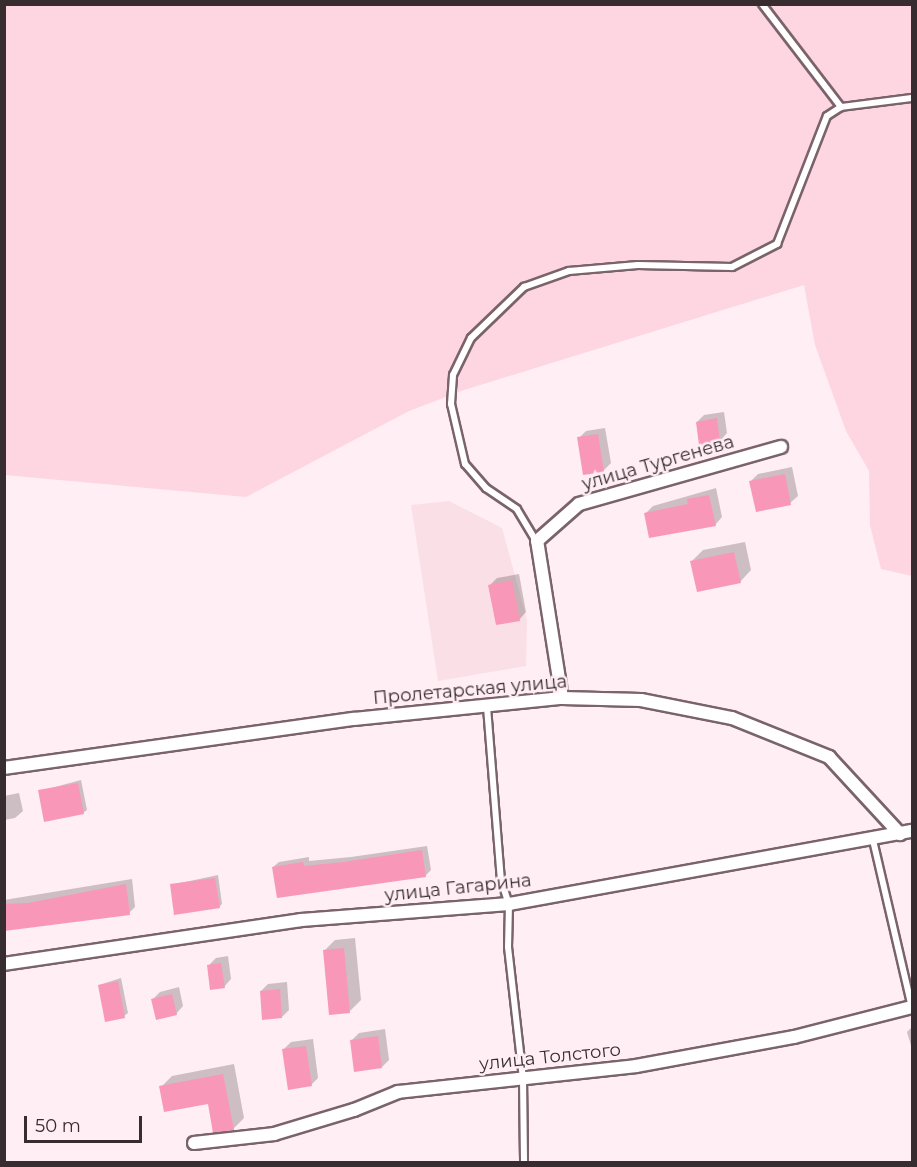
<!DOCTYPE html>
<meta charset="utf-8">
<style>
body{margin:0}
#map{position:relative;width:917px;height:1167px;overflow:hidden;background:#ffeef3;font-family:Montserrat,sans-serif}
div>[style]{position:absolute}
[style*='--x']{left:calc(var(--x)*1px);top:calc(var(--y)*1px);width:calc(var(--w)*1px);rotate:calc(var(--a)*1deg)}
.built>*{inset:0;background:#fbdfe7}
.green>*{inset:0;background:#fdd6e2}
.shadow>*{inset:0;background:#0003}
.building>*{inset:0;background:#f997b9}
.roads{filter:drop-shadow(2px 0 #7a636a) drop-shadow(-2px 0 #7a636a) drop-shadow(0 2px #7a636a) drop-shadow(0 -2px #7a636a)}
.service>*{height:6px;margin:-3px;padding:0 3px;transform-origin:3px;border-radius:3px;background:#fff}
.minor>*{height:12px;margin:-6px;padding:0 6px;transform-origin:6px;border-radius:6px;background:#fff}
span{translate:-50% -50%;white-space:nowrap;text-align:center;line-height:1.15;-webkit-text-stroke:5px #ffeef3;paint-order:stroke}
.street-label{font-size:18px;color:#372d30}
.frame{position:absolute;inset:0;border:6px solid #372d30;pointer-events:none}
.scale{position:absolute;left:24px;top:1116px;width:118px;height:27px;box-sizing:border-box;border:3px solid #372d30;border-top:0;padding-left:8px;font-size:18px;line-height:21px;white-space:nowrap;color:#372d30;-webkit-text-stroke:4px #ffeef3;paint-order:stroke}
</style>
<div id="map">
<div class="built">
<i style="clip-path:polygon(449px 501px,502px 528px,527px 620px,526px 666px,438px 681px,411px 505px)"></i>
</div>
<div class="green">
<i style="clip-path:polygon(4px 5px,912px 5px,912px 576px,881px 569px,870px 525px,869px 471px,846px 431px,815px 345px,804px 285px,464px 390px,409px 411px,246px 497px,5px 475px)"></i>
</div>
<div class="shadow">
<i style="clip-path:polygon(724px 412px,727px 433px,720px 441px,697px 422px,704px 415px)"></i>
<i style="clip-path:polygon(605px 428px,611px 463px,603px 471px,579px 438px,586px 431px)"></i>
<i style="clip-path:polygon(792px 467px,798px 496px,790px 503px,751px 481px,758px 474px)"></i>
<i style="clip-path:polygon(716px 488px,722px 517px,715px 525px,646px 513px,653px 506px)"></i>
<i style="clip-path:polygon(745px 542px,751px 570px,740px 582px,692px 561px,703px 550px)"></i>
<i style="clip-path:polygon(519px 574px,526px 612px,519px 620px,490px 585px,497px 578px)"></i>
<i style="clip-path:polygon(81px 780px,87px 810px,83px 813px,40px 791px)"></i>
<i style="clip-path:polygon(19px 793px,23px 811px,15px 818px,4px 820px,4px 796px)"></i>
<i style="clip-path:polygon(427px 846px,431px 870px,425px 876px,273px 867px,279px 862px,309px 857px,309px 861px,351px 857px)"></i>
<i style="clip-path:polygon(218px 875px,222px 904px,219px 907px,171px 885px)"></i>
<i style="clip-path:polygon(132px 879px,135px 907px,129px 913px,4px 929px,4px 900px)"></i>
<i style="clip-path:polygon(355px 938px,361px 1000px,350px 1011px,324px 951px,335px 940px)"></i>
<i style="clip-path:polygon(228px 956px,231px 979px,224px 987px,209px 965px,216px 958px)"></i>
<i style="clip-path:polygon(121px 978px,128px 1013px,124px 1016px,99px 985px)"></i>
<i style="clip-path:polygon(287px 982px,289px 1010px,282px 1017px,261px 991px,268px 984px)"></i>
<i style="clip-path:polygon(179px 987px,183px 1006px,176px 1014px,153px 999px,160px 992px)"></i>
<i style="clip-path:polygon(911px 1028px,912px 1028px,912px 1049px,907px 1032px)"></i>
<i style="clip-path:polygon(385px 1029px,389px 1060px,382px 1067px,352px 1040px,359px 1033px)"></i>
<i style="clip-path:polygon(313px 1039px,318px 1078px,311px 1085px,284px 1049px,291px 1042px)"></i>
<i style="clip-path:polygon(234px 1064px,244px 1118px,233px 1129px,209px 1102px,161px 1087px,172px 1076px)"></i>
</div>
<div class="building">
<i style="clip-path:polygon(717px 418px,720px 442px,699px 445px,696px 422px)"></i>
<i style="clip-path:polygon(598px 434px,604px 472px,583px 475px,577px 437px)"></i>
<i style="clip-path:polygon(785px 474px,791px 505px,756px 512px,749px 481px)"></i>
<i style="clip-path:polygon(709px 495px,716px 526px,649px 538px,644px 513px,688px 504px,687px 499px)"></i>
<i style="clip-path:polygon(734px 552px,741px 583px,697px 592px,690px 561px)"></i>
<i style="clip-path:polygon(512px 580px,520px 621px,496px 625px,488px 585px)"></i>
<i style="clip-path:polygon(78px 783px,84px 814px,44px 822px,38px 790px)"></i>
<i style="clip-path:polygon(422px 850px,426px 877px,277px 898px,272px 867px,303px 862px,304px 866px,344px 862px)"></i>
<i style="clip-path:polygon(215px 878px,220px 908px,174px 915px,170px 884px)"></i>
<i style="clip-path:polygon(126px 884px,130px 915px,4px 931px,4px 904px,28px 903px)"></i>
<i style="clip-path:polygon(344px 948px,350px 1013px,329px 1015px,323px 950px)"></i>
<i style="clip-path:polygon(221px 963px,225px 988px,210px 990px,207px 965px)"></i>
<i style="clip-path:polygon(118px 981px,125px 1018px,105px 1022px,98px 985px)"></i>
<i style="clip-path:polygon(280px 989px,282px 1018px,262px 1020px,260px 991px)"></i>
<i style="clip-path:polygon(172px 994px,177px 1015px,156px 1020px,151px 999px)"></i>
<i style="clip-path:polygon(378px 1036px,382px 1068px,354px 1072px,350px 1040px)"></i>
<i style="clip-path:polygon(306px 1046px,312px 1086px,288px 1090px,282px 1049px)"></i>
<i style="clip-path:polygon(223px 1074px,234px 1130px,213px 1133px,208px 1104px,164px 1112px,159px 1086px)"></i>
</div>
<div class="roads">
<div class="service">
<i style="--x:762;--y:4;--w:130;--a:52.5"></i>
<i style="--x:536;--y:541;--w:37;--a:-121"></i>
<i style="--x:517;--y:509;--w:37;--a:-146"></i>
<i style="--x:486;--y:488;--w:32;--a:-131"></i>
<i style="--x:465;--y:464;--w:62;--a:-103.1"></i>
<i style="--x:451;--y:404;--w:29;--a:-86"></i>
<i style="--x:453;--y:375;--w:41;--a:-64.1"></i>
<i style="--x:471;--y:338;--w:74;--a:-43.9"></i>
<i style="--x:524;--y:287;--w:48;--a:-19.6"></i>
<i style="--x:569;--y:271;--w:69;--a:-5"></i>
<i style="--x:638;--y:265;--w:94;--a:1.2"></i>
<i style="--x:732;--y:267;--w:51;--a:-27.1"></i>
<i style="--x:777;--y:244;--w:137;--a:-68.7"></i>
<i style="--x:827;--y:116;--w:17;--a:-33"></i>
<i style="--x:841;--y:107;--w:72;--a:-7.2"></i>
<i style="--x:487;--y:707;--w:174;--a:85.4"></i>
<i style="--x:501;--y:880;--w:25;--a:72"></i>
<i style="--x:509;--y:904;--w:43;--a:91.3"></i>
<i style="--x:508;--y:947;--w:132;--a:83.5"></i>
<i style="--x:523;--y:1078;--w:84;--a:89.3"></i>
<i style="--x:873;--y:840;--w:171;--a:76.9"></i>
</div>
<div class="minor">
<i style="--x:562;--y:698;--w:159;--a:-99"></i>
<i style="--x:537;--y:541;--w:56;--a:-41.4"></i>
<i style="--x:579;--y:504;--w:210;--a:-15.8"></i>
<i style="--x:4;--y:768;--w:353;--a:-8"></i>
<i style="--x:354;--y:719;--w:209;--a:-5.8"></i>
<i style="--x:562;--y:698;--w:79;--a:1.5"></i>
<i style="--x:641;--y:700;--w:93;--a:11.2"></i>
<i style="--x:732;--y:718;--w:105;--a:21.9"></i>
<i style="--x:829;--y:757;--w:105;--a:47.3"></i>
<i style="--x:4;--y:964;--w:300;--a:-8.4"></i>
<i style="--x:301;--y:920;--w:209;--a:-4.4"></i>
<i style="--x:509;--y:904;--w:410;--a:-10.3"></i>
<i style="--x:194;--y:1143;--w:81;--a:-6.4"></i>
<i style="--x:274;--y:1134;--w:84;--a:-16.7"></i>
<i style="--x:354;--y:1110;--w:48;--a:-22.2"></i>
<i style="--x:398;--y:1092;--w:239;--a:-6.2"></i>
<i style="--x:636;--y:1066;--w:161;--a:-10.4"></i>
<i style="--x:794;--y:1037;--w:122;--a:-14.3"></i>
</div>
</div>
<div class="street-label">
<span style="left:658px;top:463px;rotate:-16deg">улица Тургенева</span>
<span style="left:470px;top:690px;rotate:-5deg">Пролетарская улица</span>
<span style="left:458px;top:888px;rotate:-6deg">улица Гагарина</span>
<span style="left:550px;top:1057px;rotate:-6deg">улица Толстого</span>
</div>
<div class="frame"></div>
<div class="scale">50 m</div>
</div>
